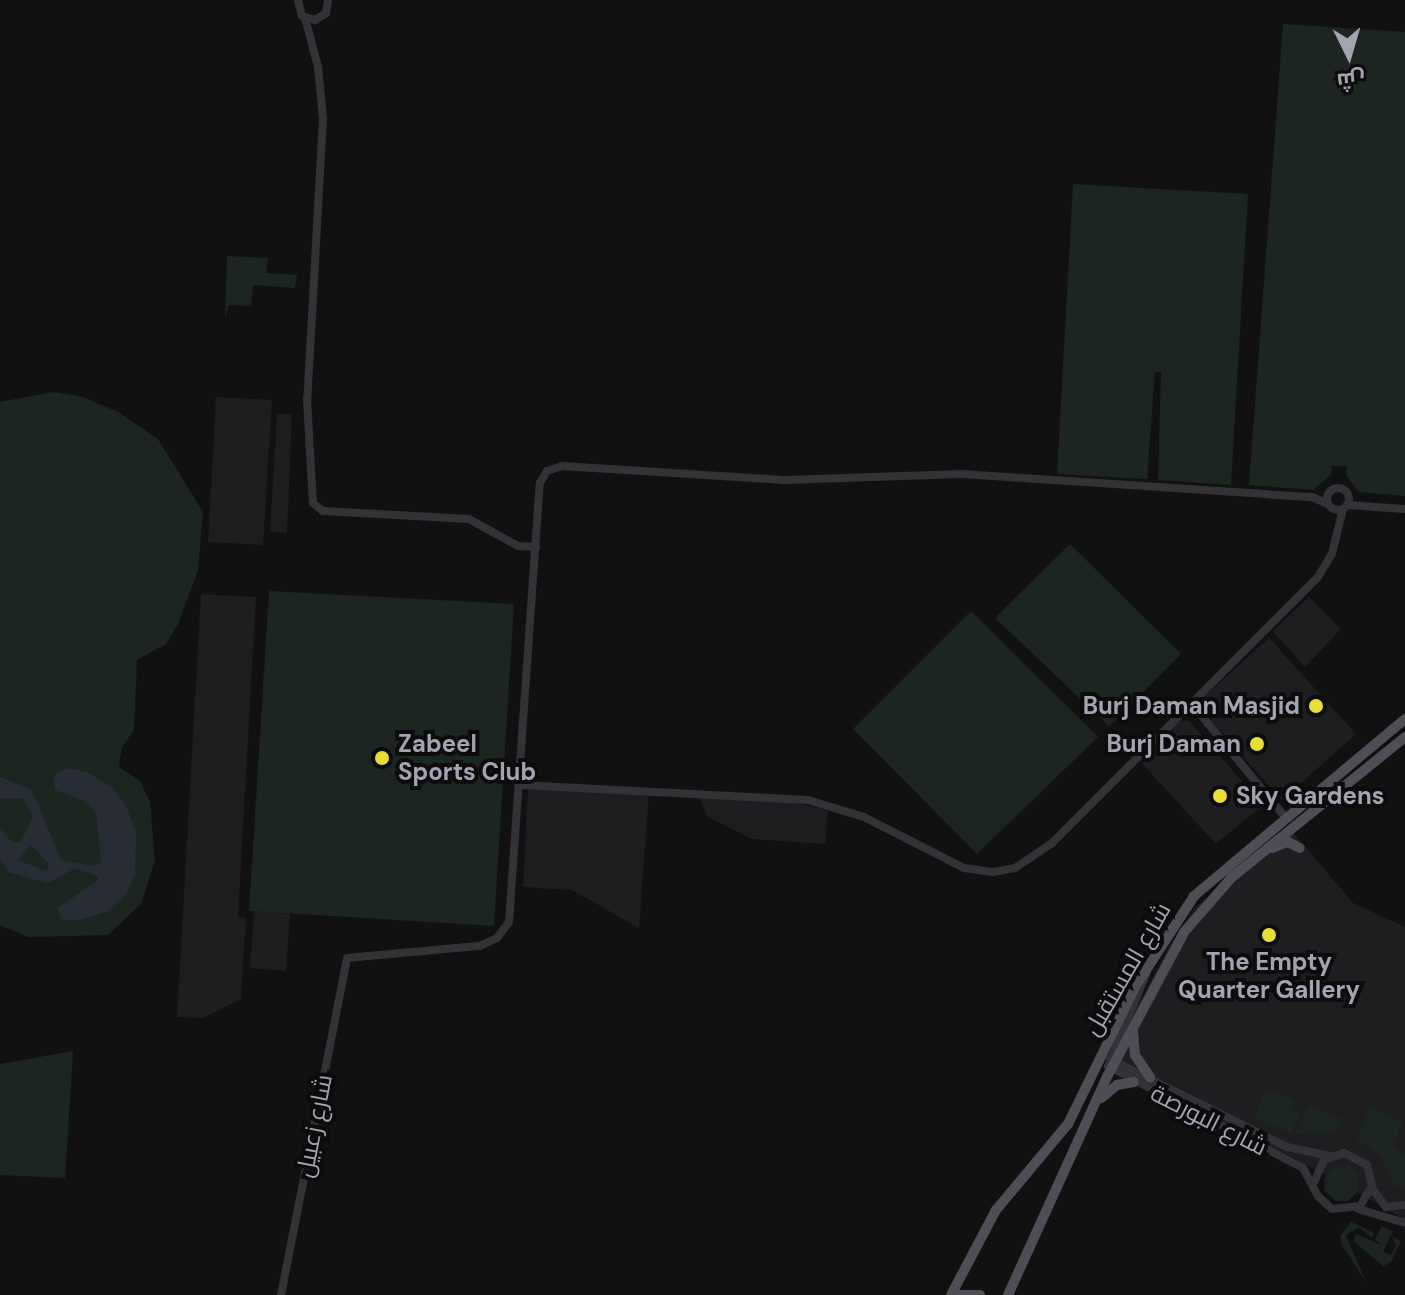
<!DOCTYPE html>
<meta charset="utf-8">
<style>
body{margin:0}
#map{position:relative;width:1405px;height:1295px;overflow:hidden;background:#111112;font-family:"DM Sans",Cairo,sans-serif}
div>[style]{position:absolute}
[style*='--x']{left:calc(var(--x)*1px);top:calc(var(--y)*1px);width:calc(var(--w)*1px);rotate:calc(var(--a)*1deg)}
.built>*{inset:0;background:#1e1d1f}
.green>*{inset:0;background:#1d2520}
.water>*{inset:0;background:#282c35}
.tertiary>*{height:8px;margin:-4px;padding:0 4px;transform-origin:4px;border-radius:4px;background:#333237}
.tertiary>.ring{margin:-4px;padding:0;box-sizing:content-box;background:none;border:8px solid #333237;border-radius:50%}
.primary>*{height:10px;margin:-5px;padding:0 5px;transform-origin:5px;border-radius:5px;background:#4f4e56}
.dots>*{width:22px;height:22px;translate:-50% -50%;box-sizing:border-box;border:4px solid #0c0c0d;border-radius:50%}
span{translate:-50% -50%;white-space:nowrap;text-align:center;line-height:1.15;-webkit-text-stroke:8px #0c0c0d;paint-order:stroke}
.poi-label{font-size:24px;color:#a3a3b2;font-weight:700}
.right{translate:-100% -50%;text-align:right}
.left{translate:0 -50%;text-align:left}
.street-label{font-size:24px;color:#a3a3b2}
.north{position:absolute;left:1309px;top:16px;width:80px;height:80px;-webkit-text-stroke:6px #0c0c0d;paint-order:stroke;rotate:175deg;font-size:22px;font-weight:700;line-height:32px;text-align:center;color:#a3a3b2}
.north::after{content:'';display:block;margin:auto;width:28px;height:36px;background:#a3a3b2;clip-path:polygon(50% 0,100% 100%,50% 72%,0 100%)}
</style>
<div id="map">
<div class="built">
<i style="clip-path:polygon(216px 397px,272px 400px,263px 545px,208px 542px)"></i>
<i style="clip-path:polygon(277px 414px,292px 414px,287px 533px,270px 532px)"></i>
<i style="clip-path:polygon(201px 594px,256px 597px,238px 917px,246px 918px,241px 999px,203px 1018px,177px 1017px)"></i>
<i style="clip-path:polygon(1309px 597px,1341px 629px,1305px 667px,1273px 631px)"></i>
<i style="clip-path:polygon(1269px 638px,1356px 734px,1282px 800px,1196px 704px)"></i>
<i style="clip-path:polygon(1179px 721px,1189px 721px,1263px 805px,1216px 844px,1138px 759px)"></i>
<i style="clip-path:polygon(528px 789px,649px 793px,639px 928px,572px 890px,523px 887px)"></i>
<i style="clip-path:polygon(699px 798px,790px 802px,828px 810px,825px 844px,752px 839px,708px 817px)"></i>
<i style="clip-path:polygon(1288px 826px,1353px 903px,1405px 927px,1405px 1220px,1342px 1183px,1107px 1064px,1171px 943px,1195px 908px)"></i>
<i style="clip-path:polygon(254px 911px,290px 914px,286px 971px,250px 968px)"></i>
</div>
<div class="green">
<i style="clip-path:polygon(1283px 24px,1405px 32px,1405px 496px,1359px 492px,1346px 475px,1347px 466px,1332px 466px,1331px 475px,1313px 490px,1249px 485px)"></i>
<i style="clip-path:polygon(1073px 184px,1248px 194px,1231px 485px,1158px 480px,1161px 372px,1155px 372px,1147px 479px,1057px 474px)"></i>
<i style="clip-path:polygon(227px 256px,268px 258px,266px 273px,297px 275px,295px 288px,253px 285px,251px 306px,229px 305px,225px 319px)"></i>
<i style="clip-path:polygon(52px 392px,80px 396px,118px 412px,158px 439px,203px 512px,198px 571px,178px 624px,166px 644px,137px 660px,134px 730px,122px 747px,119px 767px,140px 781px,150px 802px,155px 860px,141px 904px,108px 935px,28px 937px,0 925px,0 402px)"></i>
<i style="clip-path:polygon(1070px 544px,1181px 654px,1109px 726px,995px 618px)"></i>
<i style="clip-path:polygon(269px 591px,514px 604px,494px 926px,249px 911px)"></i>
<i style="clip-path:polygon(971px 611px,1098px 737px,977px 854px,853px 729px)"></i>
<i style="clip-path:polygon(73px 1051px,65px 1178px,0 1175px,0 1064px)"></i>
<i style="clip-path:polygon(1266px 1089px,1294px 1101px,1290px 1109px,1300px 1113px,1291px 1133px,1254px 1117px)"></i>
<i style="clip-path:polygon(1309px 1106px,1343px 1119px,1339px 1131px,1294px 1135px)"></i>
<i style="clip-path:polygon(1370px 1108px,1403px 1122px,1392px 1148px,1405px 1154px,1405px 1188px,1394px 1185px,1381px 1157px,1356px 1139px)"></i>
<i style="clip-path:polygon(1335px 1166px,1350px 1167px,1358px 1176px,1357px 1193px,1348px 1201px,1336px 1201px,1324px 1191px,1325px 1175px)"></i>
<i style="clip-path:polygon(1351px 1222px,1374px 1233px,1372px 1238px,1358px 1227px,1346px 1236px,1366px 1282px,1342px 1245px,1340px 1236px)"></i>
<i style="clip-path:polygon(1382px 1226px,1393px 1231px,1383px 1252px,1391px 1255px,1396px 1245px,1392px 1237px,1401px 1241px,1391px 1262px,1383px 1266px,1353px 1241px,1356px 1234px,1381px 1245px,1375px 1239px)"></i>
</div>
<div class="water">
<i style="clip-path:polygon(evenodd,66px 768px,87px 772px,111px 787px,126px 805px,136px 834px,135px 875px,126px 894px,107px 912px,74px 921px,61px 919px,58px 908px,98px 880px,97px 876px,76px 868px,47px 883px,8px 872px,0 859px,0 829px,12px 842px,21px 842px,33px 816px,23px 798px,0 798px,0 777px,32px 790px,61px 860px,91px 866px,101px 862px,96px 812px,83px 800px,55px 790px,53px 776px,66px 768px,31px 845px,49px 864px,47px 871px,17px 860px,31px 845px)"></i>
</div>
<div class="tertiary">
<i style="--x:298;--y:0;--w:16;--a:76"></i>
<i style="--x:302;--y:16;--w:14;--a:17"></i>
<i style="--x:315;--y:20;--w:13;--a:-32"></i>
<i style="--x:326;--y:13;--w:13;--a:-81"></i>
<i style="--x:305;--y:18;--w:51;--a:75.1"></i>
<i style="--x:318;--y:67;--w:51;--a:84.4"></i>
<i style="--x:323;--y:118;--w:282;--a:93.2"></i>
<i style="--x:307;--y:400;--w:103;--a:86.7"></i>
<i style="--x:313;--y:503;--w:13;--a:39"></i>
<i style="--x:323;--y:511;--w:146;--a:3.1"></i>
<i style="--x:469;--y:519;--w:56;--a:28.9"></i>
<i style="--x:518;--y:546;--w:18;--a:3"></i>
<i class="ring" style="left:1327px;top:488px;width:14px;height:14px"></i>
<i style="--x:1347;--y:505;--w:58;--a:3.9"></i>
<i style="--x:1191;--y:703;--w:146;--a:50.5"></i>
<i style="--x:521;--y:785;--w:287;--a:3"></i>
<i style="--x:808;--y:800;--w:59;--a:16.9"></i>
<i style="--x:864;--y:817;--w:112;--a:27"></i>
<i style="--x:964;--y:868;--w:29;--a:8"></i>
<i style="--x:993;--y:872;--w:22;--a:-10"></i>
<i style="--x:1015;--y:868;--w:45;--a:-34"></i>
<i style="--x:1052;--y:843;--w:376;--a:-45"></i>
<i style="--x:1318;--y:577;--w:27;--a:-59"></i>
<i style="--x:1332;--y:554;--w:46;--a:-76.3"></i>
<i style="--x:1147;--y:972;--w:102;--a:112.5"></i>
<i style="--x:1108;--y:1066;--w:220;--a:27.6"></i>
<i style="--x:1303;--y:1168;--w:32;--a:62"></i>
<i style="--x:1318;--y:1196;--w:19;--a:43"></i>
<i style="--x:1332;--y:1209;--w:28;--a:-6"></i>
<i style="--x:1360;--y:1206;--w:23;--a:-59"></i>
<i style="--x:1372;--y:1186;--w:22;--a:-103"></i>
<i style="--x:1367;--y:1165;--w:26;--a:-152"></i>
<i style="--x:1344;--y:1153;--w:21;--a:161"></i>
<i style="--x:1324;--y:1160;--w:24;--a:114"></i>
<i style="--x:1110;--y:1059;--w:198;--a:26.4"></i>
<i style="--x:1287;--y:1147;--w:44;--a:11.8"></i>
<i style="--x:1372;--y:1188;--w:24;--a:54"></i>
<i style="--x:1386;--y:1207;--w:19;--a:-6"></i>
<i style="--x:1358;--y:1209;--w:49;--a:16.6"></i>
<i style="--x:281;--y:1295;--w:343;--a:-78.9"></i>
<i style="--x:347;--y:958;--w:134;--a:-5.2"></i>
<i style="--x:480;--y:946;--w:19;--a:-25"></i>
<i style="--x:497;--y:938;--w:20;--a:-53"></i>
<i style="--x:509;--y:922;--w:440;--a:-86"></i>
<i style="--x:540;--y:483;--w:14;--a:-60"></i>
<i style="--x:547;--y:471;--w:16;--a:-18"></i>
<i style="--x:562;--y:466;--w:222;--a:3.6"></i>
<i style="--x:784;--y:480;--w:178;--a:-1.9"></i>
<i style="--x:962;--y:474;--w:351;--a:3.8"></i>
<i style="--x:1312;--y:497;--w:17;--a:24"></i>
</div>
<div class="primary">
<i style="--x:1272;--y:848;--w:17;--a:-21"></i>
<i style="--x:1288;--y:842;--w:13;--a:27"></i>
<i style="--x:1133;--y:1032;--w:23;--a:85"></i>
<i style="--x:1135;--y:1055;--w:27;--a:56"></i>
<i style="--x:1101;--y:1098;--w:21;--a:-39"></i>
<i style="--x:1117;--y:1085;--w:17;--a:-10"></i>
<i style="--x:951;--y:1295;--w:96;--a:-62.1"></i>
<i style="--x:996;--y:1210;--w:112;--a:-50.1"></i>
<i style="--x:1068;--y:1124;--w:153;--a:-63.9"></i>
<i style="--x:1135;--y:987;--w:108;--a:-57"></i>
<i style="--x:1194;--y:896;--w:275;--a:-40"></i>
<i style="--x:957;--y:1295;--w:23;--a:0"></i>
<i style="--x:1008;--y:1295;--w:242;--a:-65.6"></i>
<i style="--x:1108;--y:1075;--w:163;--a:-61.9"></i>
<i style="--x:1185;--y:931;--w:70;--a:-49"></i>
<i style="--x:1231;--y:878;--w:224;--a:-39"></i>
</div>
<div class="dots">
<i style="left:1316px;top:706px;background:#e9de32"></i>
<i style="left:1257px;top:744px;background:#e9de32"></i>
<i style="left:382px;top:758px;background:#e9de32"></i>
<i style="left:1220px;top:796px;background:#e9de32"></i>
<i style="left:1269px;top:935px;background:#e9de32"></i>
</div>
<div class="poi-label">
<span class="right" style="left:1300px;top:706px">Burj Daman Masjid</span>
<span class="left" style="left:398px;top:758px">Zabeel<br>Sports Club</span>
<span class="right" style="left:1241px;top:744px">Burj Daman</span>
<span class="left" style="left:1236px;top:796px">Sky Gardens</span>
<span style="left:1269px;top:976px">The Empty<br>Quarter Gallery</span>
</div>
<div class="street-label">
<span style="left:1127px;top:969px;rotate:-60deg">شارع المستقبل</span>
<span style="left:1209px;top:1120px;rotate:27deg">شارع البورصة</span>
<span style="left:314px;top:1126px;rotate:-79deg">شارع زعبيل</span>
</div>
<div class="north">ش</div>
</div>
